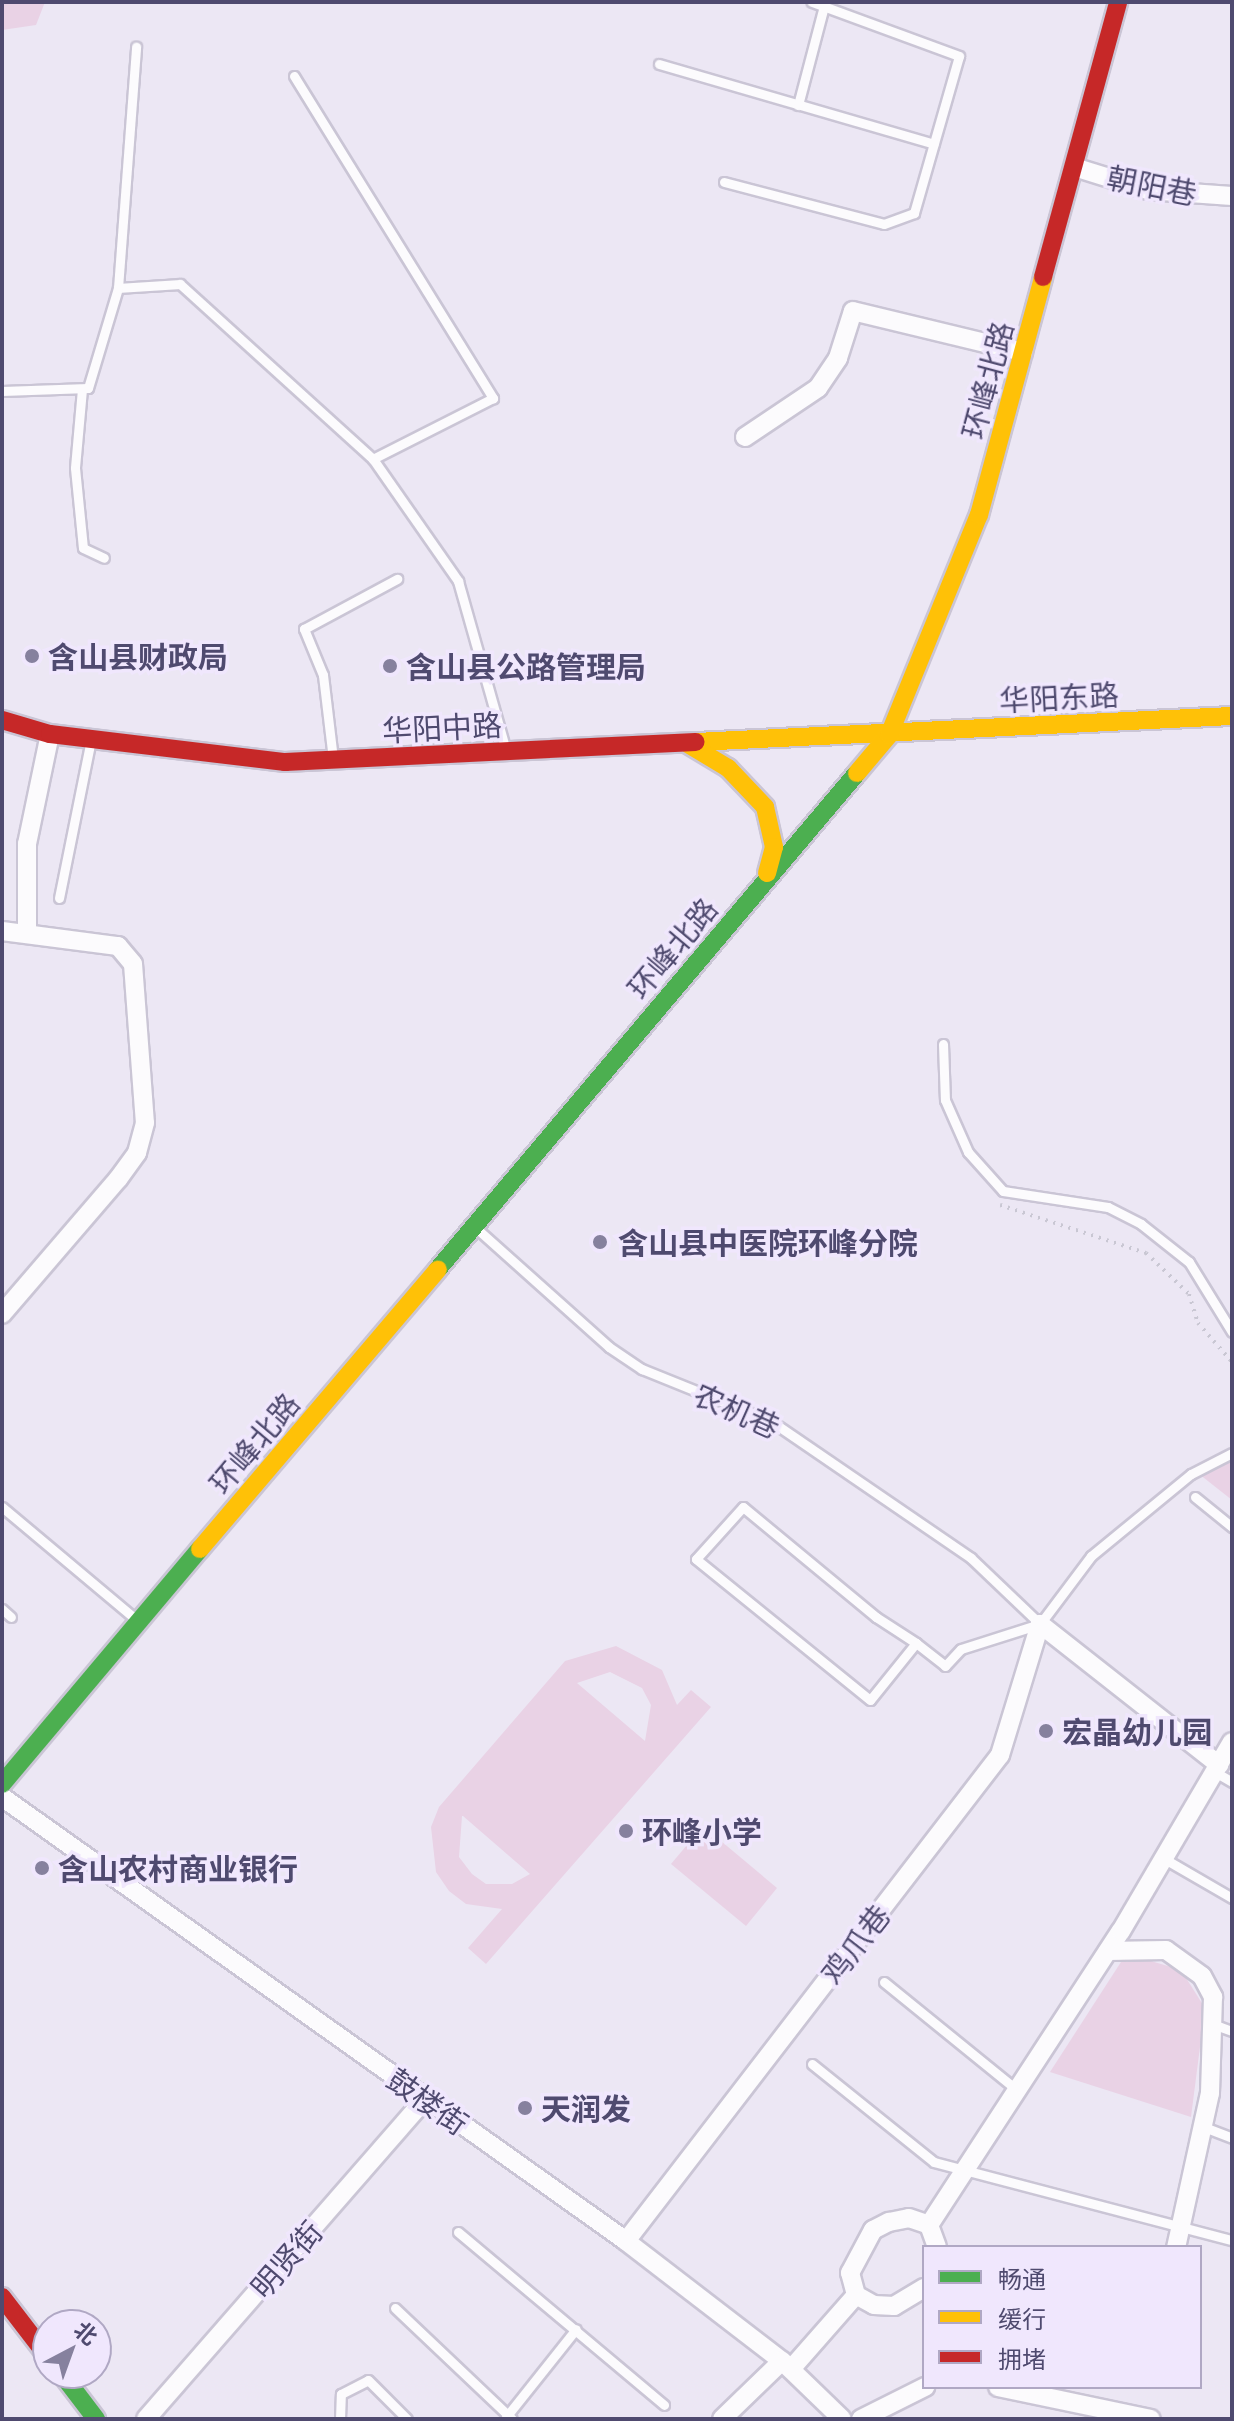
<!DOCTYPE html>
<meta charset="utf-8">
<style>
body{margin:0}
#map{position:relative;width:1234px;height:2421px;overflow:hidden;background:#ece7f4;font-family:"Exo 2","Noto Sans SC",sans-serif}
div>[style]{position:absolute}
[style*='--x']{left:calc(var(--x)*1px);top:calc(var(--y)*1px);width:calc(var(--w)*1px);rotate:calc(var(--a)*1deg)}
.green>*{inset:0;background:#e9d2e5}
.path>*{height:4px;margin-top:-2px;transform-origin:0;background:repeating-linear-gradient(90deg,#c9c7d3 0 2px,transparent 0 8px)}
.roads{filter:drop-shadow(2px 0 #cac5d5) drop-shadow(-2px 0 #cac5d5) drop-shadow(0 2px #cac5d5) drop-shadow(0 -2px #cac5d5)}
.lane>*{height:9px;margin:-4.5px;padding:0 4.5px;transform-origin:4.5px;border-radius:4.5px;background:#fcfbfd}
.street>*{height:18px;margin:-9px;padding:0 9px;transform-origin:9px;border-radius:9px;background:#fcfbfd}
.fast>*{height:18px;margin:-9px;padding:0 9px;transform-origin:9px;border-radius:9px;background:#4caf50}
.slow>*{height:18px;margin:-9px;padding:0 9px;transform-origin:9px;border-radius:9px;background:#ffc107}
.jam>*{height:18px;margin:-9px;padding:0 9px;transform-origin:9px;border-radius:9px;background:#c62828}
.dots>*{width:22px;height:22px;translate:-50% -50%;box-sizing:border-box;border:4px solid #f0e7fd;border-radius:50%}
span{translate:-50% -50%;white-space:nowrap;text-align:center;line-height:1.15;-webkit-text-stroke:7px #f0e7fd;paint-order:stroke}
.street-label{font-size:30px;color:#4f4a6f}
.poi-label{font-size:30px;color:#4f4a6f;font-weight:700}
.left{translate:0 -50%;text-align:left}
.frame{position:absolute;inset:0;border:4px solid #4f4a6f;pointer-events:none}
.legend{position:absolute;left:922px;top:2245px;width:280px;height:144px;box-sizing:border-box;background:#f0e7fd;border:2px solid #b0a8c4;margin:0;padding:10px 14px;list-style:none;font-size:24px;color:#4f4a6f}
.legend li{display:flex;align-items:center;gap:16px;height:40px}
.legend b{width:40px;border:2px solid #b0a8c4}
.north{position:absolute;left:32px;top:2309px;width:80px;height:80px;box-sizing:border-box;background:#f0e7fd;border:2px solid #b0a8c4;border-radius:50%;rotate:41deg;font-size:22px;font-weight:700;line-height:32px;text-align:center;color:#4f4a6f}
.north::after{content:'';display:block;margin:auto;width:28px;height:36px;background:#86819e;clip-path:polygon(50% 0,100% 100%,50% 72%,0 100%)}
</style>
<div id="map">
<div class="green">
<i style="clip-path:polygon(2px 2px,45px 2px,36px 25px,2px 30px)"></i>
<i style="clip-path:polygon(1232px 1461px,1232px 1500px,1199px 1474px)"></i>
<i style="clip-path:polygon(evenodd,616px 1646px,662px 1670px,677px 1705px,691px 1690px,711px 1707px,486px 1964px,468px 1948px,502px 1909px,466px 1904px,449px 1891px,436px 1872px,431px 1827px,439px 1807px,565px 1661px,616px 1646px,610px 1672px,642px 1688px,651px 1705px,645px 1741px,577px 1683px,610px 1672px,616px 1646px,462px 1816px,463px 1816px,530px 1874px,512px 1884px,486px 1884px,472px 1874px,459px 1857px,462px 1816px)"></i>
<i style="clip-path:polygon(703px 1826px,777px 1888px,746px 1926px,671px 1864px)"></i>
<i style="clip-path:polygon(1141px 1958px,1181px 1970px,1205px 2008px,1191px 2117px,1050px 2072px,1121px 1962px)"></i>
</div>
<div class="path">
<i style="--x:1000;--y:1205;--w:154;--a:18.2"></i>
<i style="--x:1146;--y:1253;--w:59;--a:43.6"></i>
<i style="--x:1189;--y:1294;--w:30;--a:73"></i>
<i style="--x:1198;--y:1323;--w:52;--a:48.9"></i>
</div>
<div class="roads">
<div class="lane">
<i style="--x:659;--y:64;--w:286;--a:16.2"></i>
<i style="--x:294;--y:76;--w:379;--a:58.3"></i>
<i style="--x:493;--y:398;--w:135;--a:153.1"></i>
<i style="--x:798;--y:105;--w:102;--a:-75.3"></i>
<i style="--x:724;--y:182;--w:165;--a:14.7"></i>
<i style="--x:884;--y:224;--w:32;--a:-20"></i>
<i style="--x:914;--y:213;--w:163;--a:-74"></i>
<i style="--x:959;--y:56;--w:157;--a:-159.8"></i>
<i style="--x:118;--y:288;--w:62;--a:-3.7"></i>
<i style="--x:180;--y:284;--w:261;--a:42.2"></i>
<i style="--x:373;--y:459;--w:149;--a:55.1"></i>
<i style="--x:458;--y:581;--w:177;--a:74.2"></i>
<i style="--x:82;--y:389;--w:79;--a:95.1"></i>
<i style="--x:75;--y:468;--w:80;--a:84.3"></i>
<i style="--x:83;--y:548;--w:23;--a:25"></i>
<i style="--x:2;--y:391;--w:86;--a:-2"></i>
<i style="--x:88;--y:388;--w:104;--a:-73.3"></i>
<i style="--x:118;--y:288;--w:242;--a:-85.7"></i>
<i style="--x:333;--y:759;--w:85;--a:-96.8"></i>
<i style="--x:323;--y:675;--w:50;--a:-112.4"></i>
<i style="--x:304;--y:629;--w:106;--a:-28.3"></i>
<i style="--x:59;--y:898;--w:161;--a:-78.6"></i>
<i style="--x:943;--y:1044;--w:56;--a:88"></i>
<i style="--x:945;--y:1100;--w:57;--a:66.1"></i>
<i style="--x:968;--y:1152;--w:52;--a:48.1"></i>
<i style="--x:1003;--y:1191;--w:106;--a:8.7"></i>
<i style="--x:1108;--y:1207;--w:37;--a:27"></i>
<i style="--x:1141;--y:1224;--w:61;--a:38.4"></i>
<i style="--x:1189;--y:1262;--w:82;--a:58.4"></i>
<i style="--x:476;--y:1228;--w:178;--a:41.8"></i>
<i style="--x:609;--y:1347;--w:40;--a:34"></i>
<i style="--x:642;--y:1369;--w:139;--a:22"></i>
<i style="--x:771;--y:1421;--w:242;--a:34.4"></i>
<i style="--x:971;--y:1558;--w:95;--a:43.7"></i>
<i style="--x:1195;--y:1497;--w:48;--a:39"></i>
<i style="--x:2;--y:1507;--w:179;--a:40"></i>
<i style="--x:2;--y:1609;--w:12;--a:42"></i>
<i style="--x:916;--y:1643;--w:73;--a:128.9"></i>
<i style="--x:870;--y:1700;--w:224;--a:-141"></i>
<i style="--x:696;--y:1559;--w:70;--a:-47.9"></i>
<i style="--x:743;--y:1507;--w:173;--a:39.6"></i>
<i style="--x:876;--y:1617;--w:48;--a:33"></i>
<i style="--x:916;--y:1643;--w:37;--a:38"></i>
<i style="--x:945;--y:1666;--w:23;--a:-47"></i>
<i style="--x:961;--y:1649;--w:83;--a:-17.6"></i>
<i style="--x:1040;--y:1624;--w:85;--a:-53.1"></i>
<i style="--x:1091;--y:1556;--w:129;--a:-39.4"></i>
<i style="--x:1191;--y:1474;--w:46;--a:-27.1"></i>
<i style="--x:1215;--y:1772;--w:20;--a:30"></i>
<i style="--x:1163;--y:1858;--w:80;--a:30.1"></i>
<i style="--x:884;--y:1982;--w:171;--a:39.1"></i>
<i style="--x:1218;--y:2026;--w:15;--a:20"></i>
<i style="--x:812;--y:2064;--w:156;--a:38.8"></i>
<i style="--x:934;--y:2162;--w:308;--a:14.7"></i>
<i style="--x:1204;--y:2127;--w:30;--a:21"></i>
<i style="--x:458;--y:2232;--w:269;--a:40"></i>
<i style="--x:395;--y:2308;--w:161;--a:43.5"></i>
<i style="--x:506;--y:2417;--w:112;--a:-51.5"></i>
<i style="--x:340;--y:2419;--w:25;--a:-88"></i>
<i style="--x:341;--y:2394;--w:30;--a:-27"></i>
<i style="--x:368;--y:2380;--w:55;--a:45"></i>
</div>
<div class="street">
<i style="--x:1074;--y:167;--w:77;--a:17.3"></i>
<i style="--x:1148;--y:190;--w:84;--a:4.1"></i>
<i style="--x:745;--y:437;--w:88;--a:-33.9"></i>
<i style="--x:818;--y:388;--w:36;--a:-56"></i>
<i style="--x:838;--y:358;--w:49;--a:-72.3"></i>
<i style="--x:853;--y:311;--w:175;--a:13.6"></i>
<i style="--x:27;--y:929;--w:85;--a:-90"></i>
<i style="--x:27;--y:844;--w:112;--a:-78.2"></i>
<i style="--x:2;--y:931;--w:117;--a:7.4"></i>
<i style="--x:118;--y:946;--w:23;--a:50"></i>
<i style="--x:133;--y:964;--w:159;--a:85.7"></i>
<i style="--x:145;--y:1123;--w:31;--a:105"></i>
<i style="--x:137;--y:1153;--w:32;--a:126"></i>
<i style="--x:118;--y:1179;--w:178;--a:130.7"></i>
<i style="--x:2;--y:1797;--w:766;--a:35.43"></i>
<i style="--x:626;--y:2241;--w:197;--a:37.6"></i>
<i style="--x:782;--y:2361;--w:83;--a:44"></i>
<i style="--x:1108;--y:1951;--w:58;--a:-1"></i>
<i style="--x:1166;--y:1950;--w:44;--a:35.8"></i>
<i style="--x:1202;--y:1976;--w:24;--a:62"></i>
<i style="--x:1213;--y:1997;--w:96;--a:91.8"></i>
<i style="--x:1210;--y:2093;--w:158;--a:102.4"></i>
<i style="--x:929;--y:2225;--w:351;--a:-56.9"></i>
<i style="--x:1121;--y:1931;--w:219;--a:-59.6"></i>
<i style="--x:626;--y:2241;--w:613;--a:-52.42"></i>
<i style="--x:1000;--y:1755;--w:137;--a:-73"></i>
<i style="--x:1040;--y:1624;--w:228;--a:38.2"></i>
<i style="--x:924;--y:2288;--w:35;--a:149"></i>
<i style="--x:894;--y:2306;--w:20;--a:-177"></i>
<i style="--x:874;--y:2305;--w:21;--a:-151"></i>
<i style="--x:856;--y:2295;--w:23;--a:-105"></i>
<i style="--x:850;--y:2273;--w:49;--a:-61.9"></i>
<i style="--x:873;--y:2230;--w:18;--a:-27"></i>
<i style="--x:889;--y:2222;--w:20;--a:-11"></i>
<i style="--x:909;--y:2218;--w:21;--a:19"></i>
<i style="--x:929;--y:2225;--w:23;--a:70"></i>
<i style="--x:791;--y:2369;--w:98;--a:-48.7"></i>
<i style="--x:998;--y:2387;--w:156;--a:11.8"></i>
<i style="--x:146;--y:2419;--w:425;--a:-48.9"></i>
<i style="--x:722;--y:2419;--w:83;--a:-44"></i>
<i style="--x:861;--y:2419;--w:72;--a:-26.6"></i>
</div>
<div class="fast">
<i style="--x:438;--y:1269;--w:649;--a:-49.81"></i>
<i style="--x:2;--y:1784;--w:307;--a:-49.9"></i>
<i style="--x:61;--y:2373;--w:58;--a:52.7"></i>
</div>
<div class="slow">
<i style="--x:696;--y:742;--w:537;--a:-2.78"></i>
<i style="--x:688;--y:744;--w:47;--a:31"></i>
<i style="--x:728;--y:768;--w:54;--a:46.5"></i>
<i style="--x:765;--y:807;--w:41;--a:77.3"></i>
<i style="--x:774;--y:847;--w:27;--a:105"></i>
<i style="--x:857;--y:773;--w:50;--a:-49.9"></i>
<i style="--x:889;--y:735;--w:238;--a:-67.8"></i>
<i style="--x:979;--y:515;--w:246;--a:-74.9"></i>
<i style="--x:200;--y:1549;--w:367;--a:-49.6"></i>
</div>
<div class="jam">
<i style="--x:1043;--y:277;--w:285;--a:-74.7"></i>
<i style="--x:2;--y:720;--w:50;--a:16.3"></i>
<i style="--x:50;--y:734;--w:237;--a:6.8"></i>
<i style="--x:285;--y:762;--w:411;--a:-2.8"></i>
<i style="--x:2;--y:2297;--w:76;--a:52.5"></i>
</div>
</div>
<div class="dots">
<i style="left:32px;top:656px;background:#86819e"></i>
<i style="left:390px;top:666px;background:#86819e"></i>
<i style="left:600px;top:1242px;background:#86819e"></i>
<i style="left:1046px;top:1731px;background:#86819e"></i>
<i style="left:626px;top:1831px;background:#86819e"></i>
<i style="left:42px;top:1868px;background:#86819e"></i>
<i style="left:525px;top:2108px;background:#86819e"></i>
</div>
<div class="street-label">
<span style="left:1152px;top:185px;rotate:11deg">朝阳巷</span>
<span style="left:987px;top:380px;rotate:-75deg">环峰北路</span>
<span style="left:1059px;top:697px;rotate:-3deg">华阳东路</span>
<span style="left:442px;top:727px;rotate:-3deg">华阳中路</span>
<span style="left:672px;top:948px;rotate:-50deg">环峰北路</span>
<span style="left:737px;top:1410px;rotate:24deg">农机巷</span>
<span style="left:254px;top:1443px;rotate:-50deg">环峰北路</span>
<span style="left:855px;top:1944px;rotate:-52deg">鸡爪巷</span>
<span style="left:428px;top:2101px;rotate:35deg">鼓楼街</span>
<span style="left:286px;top:2259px;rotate:-49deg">明贤街</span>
</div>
<div class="poi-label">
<span class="left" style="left:48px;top:656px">含山县财政局</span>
<span class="left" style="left:406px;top:666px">含山县公路管理局</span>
<span class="left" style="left:618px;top:1242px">含山县中医院环峰分院</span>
<span class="left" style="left:1062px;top:1731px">宏晶幼儿园</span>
<span class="left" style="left:642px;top:1831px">环峰小学</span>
<span class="left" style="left:58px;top:1868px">含山农村商业银行</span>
<span class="left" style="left:541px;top:2108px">天润发</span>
</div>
<div class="frame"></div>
<ul class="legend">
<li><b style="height:10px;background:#4caf50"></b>畅通</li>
<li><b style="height:10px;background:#ffc107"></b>缓行</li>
<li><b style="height:10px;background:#c62828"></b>拥堵</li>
</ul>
<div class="north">北</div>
</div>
